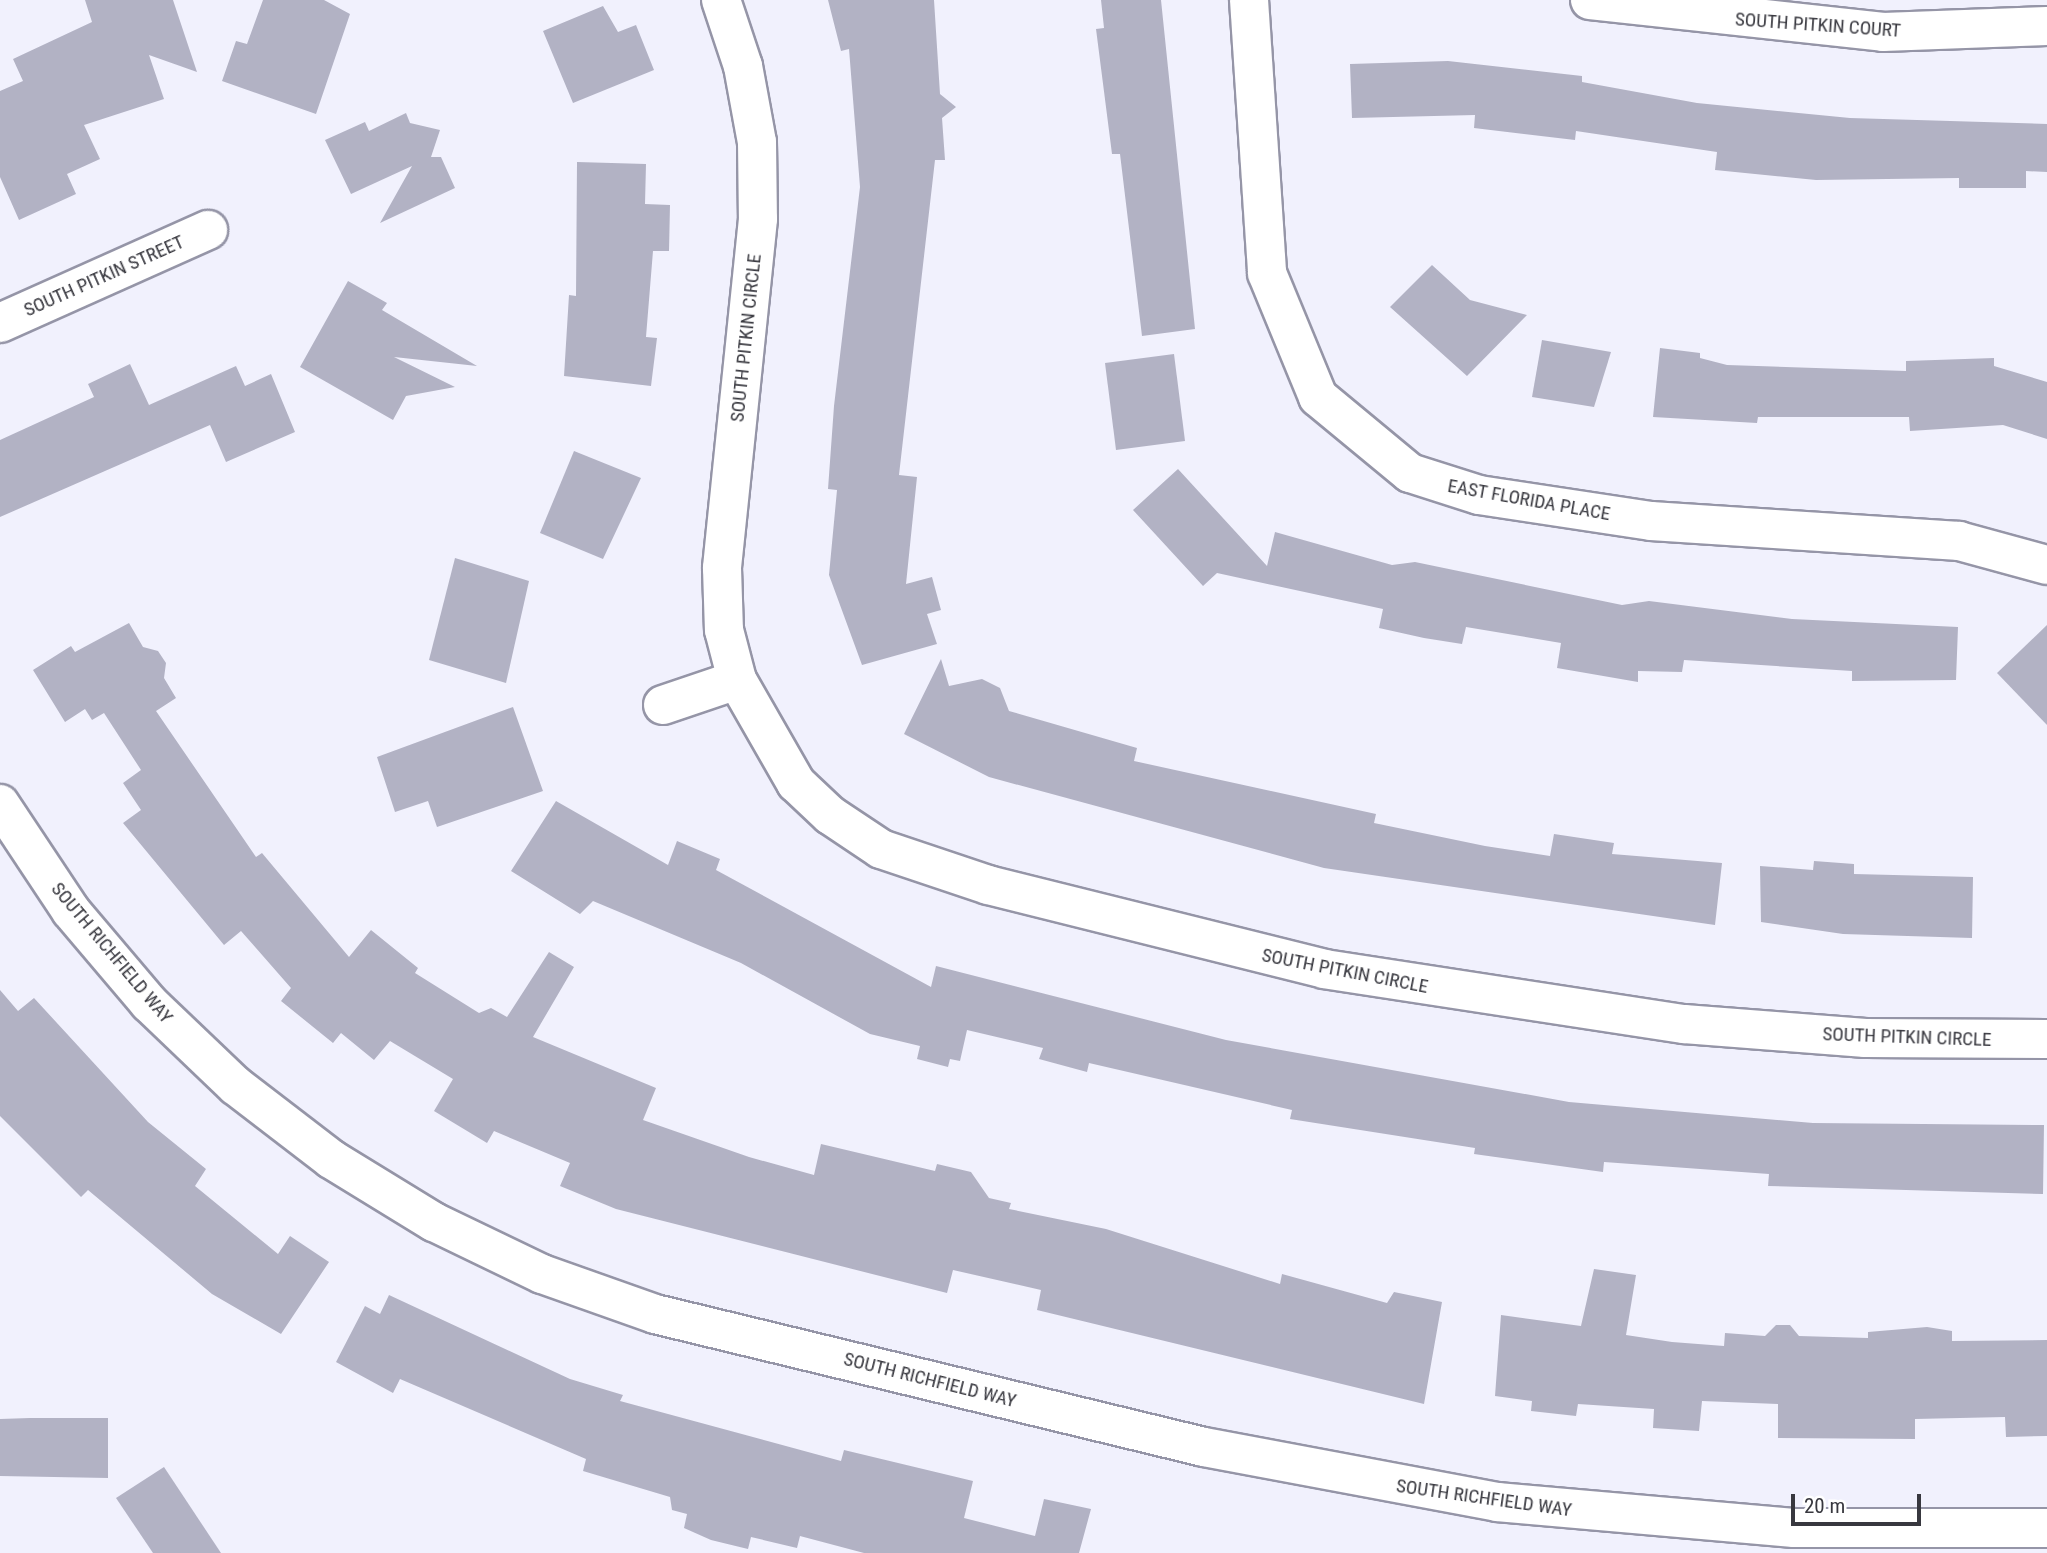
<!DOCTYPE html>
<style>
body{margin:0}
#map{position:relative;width:2047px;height:1553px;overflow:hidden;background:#f1f1fd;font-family:"Roboto Condensed",sans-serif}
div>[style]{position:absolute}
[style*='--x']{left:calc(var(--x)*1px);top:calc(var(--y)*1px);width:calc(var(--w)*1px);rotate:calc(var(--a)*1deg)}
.building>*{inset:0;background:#b2b2c4}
.roads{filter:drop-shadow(2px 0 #9595a7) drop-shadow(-2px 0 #9595a7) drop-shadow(0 2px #9595a7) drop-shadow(0 -2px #9595a7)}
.minor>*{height:38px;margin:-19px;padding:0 19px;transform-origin:19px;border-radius:19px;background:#fff}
span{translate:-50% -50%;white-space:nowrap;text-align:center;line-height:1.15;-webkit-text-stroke:6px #fff;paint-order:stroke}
.street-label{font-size:19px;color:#38383f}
.scale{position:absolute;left:1791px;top:1494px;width:130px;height:32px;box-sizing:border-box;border:4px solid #38383f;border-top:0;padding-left:9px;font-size:21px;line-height:24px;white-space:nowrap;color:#38383f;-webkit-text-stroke:5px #fff;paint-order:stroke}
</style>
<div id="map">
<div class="building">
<i style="clip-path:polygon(85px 0,173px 0,197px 72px,149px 55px,164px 99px,84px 125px,100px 159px,67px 174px,76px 194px,19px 220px,0 177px,0 91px,23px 81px,13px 59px,92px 22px)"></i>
<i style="clip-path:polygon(263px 0,324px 0,350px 14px,316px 114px,222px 81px,236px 41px,247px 44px)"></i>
<i style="clip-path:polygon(828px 0,934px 0,940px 94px,956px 107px,942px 118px,945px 160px,935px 160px,899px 475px,917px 477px,906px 584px,932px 577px,941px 610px,927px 614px,937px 644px,862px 665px,829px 575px,837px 490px,828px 489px,834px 406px,860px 187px,849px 49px,841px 51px)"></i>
<i style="clip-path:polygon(1101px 0,1161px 0,1195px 329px,1142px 336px,1120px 154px,1112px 154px,1096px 29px,1104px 28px)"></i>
<i style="clip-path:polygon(603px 6px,618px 32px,636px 25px,654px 70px,573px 103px,543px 31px)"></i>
<i style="clip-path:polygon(1448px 61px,1582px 76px,1582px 82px,1697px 103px,1850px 118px,2047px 124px,2047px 172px,2026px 171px,2026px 188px,1959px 188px,1959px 178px,1816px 180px,1715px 170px,1717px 152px,1576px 131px,1575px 140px,1474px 128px,1475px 115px,1352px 118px,1350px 64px)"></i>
<i style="clip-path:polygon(406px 113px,410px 123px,440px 130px,431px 157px,441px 157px,455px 188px,380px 223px,412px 166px,351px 194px,325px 140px,365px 122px,369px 131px)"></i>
<i style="clip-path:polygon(577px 162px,646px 164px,645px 204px,670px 205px,669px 251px,653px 251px,646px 337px,657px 338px,651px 386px,564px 376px,569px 295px,576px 296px)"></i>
<i style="clip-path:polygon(1432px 265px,1470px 300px,1527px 315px,1467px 376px,1390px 307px)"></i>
<i style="clip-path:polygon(348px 281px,387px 303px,382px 310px,477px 366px,394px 357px,455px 387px,406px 396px,393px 420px,300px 367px)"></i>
<i style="clip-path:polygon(1542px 340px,1611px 352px,1594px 407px,1532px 397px)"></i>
<i style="clip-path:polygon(1660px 348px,1700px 353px,1700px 358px,1727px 365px,1906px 371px,1906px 361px,1994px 358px,1994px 366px,2047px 382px,2047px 439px,2003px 425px,1910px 431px,1909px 417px,1758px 417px,1757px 423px,1653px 417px)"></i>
<i style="clip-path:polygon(1174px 354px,1185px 441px,1116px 450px,1105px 363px)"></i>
<i style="clip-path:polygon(130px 364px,149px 405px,236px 366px,245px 386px,271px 374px,295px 432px,226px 462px,210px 425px,0 517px,0 440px,94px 397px,88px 384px)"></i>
<i style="clip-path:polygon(574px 451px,641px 478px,603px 559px,540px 533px)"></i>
<i style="clip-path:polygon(1178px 469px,1267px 566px,1275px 532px,1392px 565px,1415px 562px,1622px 605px,1649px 601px,1792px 619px,1958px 627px,1956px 680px,1852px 681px,1852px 671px,1684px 660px,1682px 672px,1638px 671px,1638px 682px,1557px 668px,1561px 643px,1466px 627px,1462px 644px,1424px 638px,1379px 628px,1383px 609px,1217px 573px,1203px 586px,1133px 510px)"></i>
<i style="clip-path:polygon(455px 558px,529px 581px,506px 683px,429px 660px)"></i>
<i style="clip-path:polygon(129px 623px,143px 647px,158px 651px,166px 663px,164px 678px,176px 698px,156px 711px,256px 857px,262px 853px,349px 957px,371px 930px,418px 968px,415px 973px,479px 1013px,491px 1008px,507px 1017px,549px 952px,574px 967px,533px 1037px,656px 1088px,643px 1120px,749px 1157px,814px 1175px,821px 1144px,935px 1171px,937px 1164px,971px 1172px,989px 1198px,1011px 1203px,1009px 1209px,1106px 1229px,1280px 1284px,1282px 1274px,1387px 1303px,1394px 1292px,1442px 1302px,1424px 1404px,1037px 1310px,1041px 1290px,953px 1270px,947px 1293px,616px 1209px,560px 1186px,570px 1163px,494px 1131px,487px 1143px,434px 1111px,453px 1079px,390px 1041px,374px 1060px,341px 1033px,333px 1043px,281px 1001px,291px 988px,241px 931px,224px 945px,123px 823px,141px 810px,123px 783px,141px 770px,104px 713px,92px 720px,85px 709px,65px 722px,33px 670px,71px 646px,75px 652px)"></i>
<i style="clip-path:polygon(2047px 625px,2047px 725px,1997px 673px)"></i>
<i style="clip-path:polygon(941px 659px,949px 686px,982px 679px,1000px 688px,1009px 711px,1137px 748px,1134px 761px,1376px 814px,1374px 823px,1485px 846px,1550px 856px,1554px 834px,1614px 843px,1612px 854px,1722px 863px,1715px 925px,1324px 868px,989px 777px,904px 734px)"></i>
<i style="clip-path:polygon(513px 707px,543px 791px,437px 827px,428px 801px,395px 812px,377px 757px)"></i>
<i style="clip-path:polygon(556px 801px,668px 865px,677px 841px,720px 859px,716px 870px,931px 987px,936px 966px,1226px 1040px,1569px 1102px,1813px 1123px,2044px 1125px,2043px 1194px,1768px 1186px,1769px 1174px,1604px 1162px,1603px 1172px,1474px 1154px,1475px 1148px,1290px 1119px,1292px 1110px,1089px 1063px,1087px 1072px,1039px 1059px,1043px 1048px,967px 1030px,960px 1061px,950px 1059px,948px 1067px,917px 1059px,920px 1046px,870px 1034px,741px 963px,593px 901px,580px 914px,511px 871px)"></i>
<i style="clip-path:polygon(1814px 861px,1854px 864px,1854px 874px,1973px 877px,1972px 938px,1843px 934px,1761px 922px,1760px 866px,1813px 870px)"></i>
<i style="clip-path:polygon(0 990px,18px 1011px,34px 998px,148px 1122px,206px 1169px,195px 1186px,278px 1254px,290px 1236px,329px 1262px,281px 1334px,212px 1294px,88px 1190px,81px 1197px,0 1116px)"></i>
<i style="clip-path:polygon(1594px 1269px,1636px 1275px,1626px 1335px,1672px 1342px,1724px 1346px,1725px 1333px,1765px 1336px,1776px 1325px,1790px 1325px,1799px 1336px,1868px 1338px,1868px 1332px,1927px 1327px,1952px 1331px,1952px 1341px,2047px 1340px,2047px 1436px,2006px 1437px,2005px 1417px,1915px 1419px,1915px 1439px,1778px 1438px,1778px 1404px,1702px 1401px,1699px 1431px,1653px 1428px,1654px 1409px,1578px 1404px,1576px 1416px,1531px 1411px,1532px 1401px,1495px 1396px,1501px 1315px,1581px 1326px)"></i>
<i style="clip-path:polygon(389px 1295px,570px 1379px,623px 1395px,620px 1401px,841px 1461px,844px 1450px,973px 1481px,964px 1518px,1035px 1536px,1044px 1499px,1091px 1509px,1079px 1553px,864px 1553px,800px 1536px,797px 1548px,751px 1537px,748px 1549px,711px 1540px,684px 1528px,687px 1514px,672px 1510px,670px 1497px,583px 1471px,586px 1459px,400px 1379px,393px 1393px,336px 1362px,365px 1306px,380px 1314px)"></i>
<i style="clip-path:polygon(30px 1418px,108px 1418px,108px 1478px,0 1476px,0 1419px)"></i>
<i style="clip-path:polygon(164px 1467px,221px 1553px,153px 1553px,116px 1498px)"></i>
</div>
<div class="roads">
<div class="minor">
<i style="--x:721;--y:0;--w:70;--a:71.6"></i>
<i style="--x:743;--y:66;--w:77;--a:79.6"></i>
<i style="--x:757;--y:142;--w:77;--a:89.3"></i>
<i style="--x:758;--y:219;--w:351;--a:95.9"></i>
<i style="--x:722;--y:568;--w:62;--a:88.2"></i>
<i style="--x:724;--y:630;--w:52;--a:75.4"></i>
<i style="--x:737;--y:680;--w:119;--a:60.2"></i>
<i style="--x:796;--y:783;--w:47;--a:43.3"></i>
<i style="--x:830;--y:815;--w:61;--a:33.7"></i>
<i style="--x:881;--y:849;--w:113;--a:18.6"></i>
<i style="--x:988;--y:885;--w:346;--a:14"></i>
<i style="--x:1324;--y:969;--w:364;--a:8.7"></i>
<i style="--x:1684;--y:1024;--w:182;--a:4.4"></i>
<i style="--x:1865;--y:1038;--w:182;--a:0.3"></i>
<i style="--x:1249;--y:0;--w:274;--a:86.2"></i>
<i style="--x:1267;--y:273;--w:134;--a:67.6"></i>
<i style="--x:1318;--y:397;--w:119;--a:39.6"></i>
<i style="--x:1410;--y:473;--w:72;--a:17.7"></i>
<i style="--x:1479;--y:495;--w:174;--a:8.6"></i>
<i style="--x:1651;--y:521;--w:309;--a:3.7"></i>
<i style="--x:1959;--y:541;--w:91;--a:15.3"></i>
<i style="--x:1590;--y:0;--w:295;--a:6.2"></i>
<i style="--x:1883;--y:32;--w:164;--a:-2.1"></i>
<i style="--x:0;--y:323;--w:228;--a:-24.1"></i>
<i style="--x:663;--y:705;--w:78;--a:-18.7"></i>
<i style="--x:0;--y:804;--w:128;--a:56.4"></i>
<i style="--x:71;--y:911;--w:121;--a:49.7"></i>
<i style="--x:149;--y:1003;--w:120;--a:43.7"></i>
<i style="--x:236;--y:1086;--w:120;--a:37.5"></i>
<i style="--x:331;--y:1159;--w:121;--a:31.5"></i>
<i style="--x:434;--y:1222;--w:120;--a:25.7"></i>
<i style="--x:542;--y:1274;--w:120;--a:19.5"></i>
<i style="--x:655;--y:1314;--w:565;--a:13.62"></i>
<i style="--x:1204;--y:1447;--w:298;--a:10.6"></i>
<i style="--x:1497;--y:1502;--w:298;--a:5"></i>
<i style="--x:1794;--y:1528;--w:253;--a:0"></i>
</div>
</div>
<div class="street-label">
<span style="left:1818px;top:25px;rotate:4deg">SOUTH PITKIN COURT</span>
<span style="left:104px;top:276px;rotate:-24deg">SOUTH PITKIN STREET</span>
<span style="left:746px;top:338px;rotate:-84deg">SOUTH PITKIN CIRCLE</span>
<span style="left:1529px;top:500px;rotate:10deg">EAST FLORIDA PLACE</span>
<span style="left:112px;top:953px;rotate:50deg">SOUTH RICHFIELD WAY</span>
<span style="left:1345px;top:971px;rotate:11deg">SOUTH PITKIN CIRCLE</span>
<span style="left:1907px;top:1037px;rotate:2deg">SOUTH PITKIN CIRCLE</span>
<span style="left:930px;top:1380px;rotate:14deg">SOUTH RICHFIELD WAY</span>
<span style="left:1484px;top:1498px;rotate:8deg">SOUTH RICHFIELD WAY</span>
</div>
<div class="scale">20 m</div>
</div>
